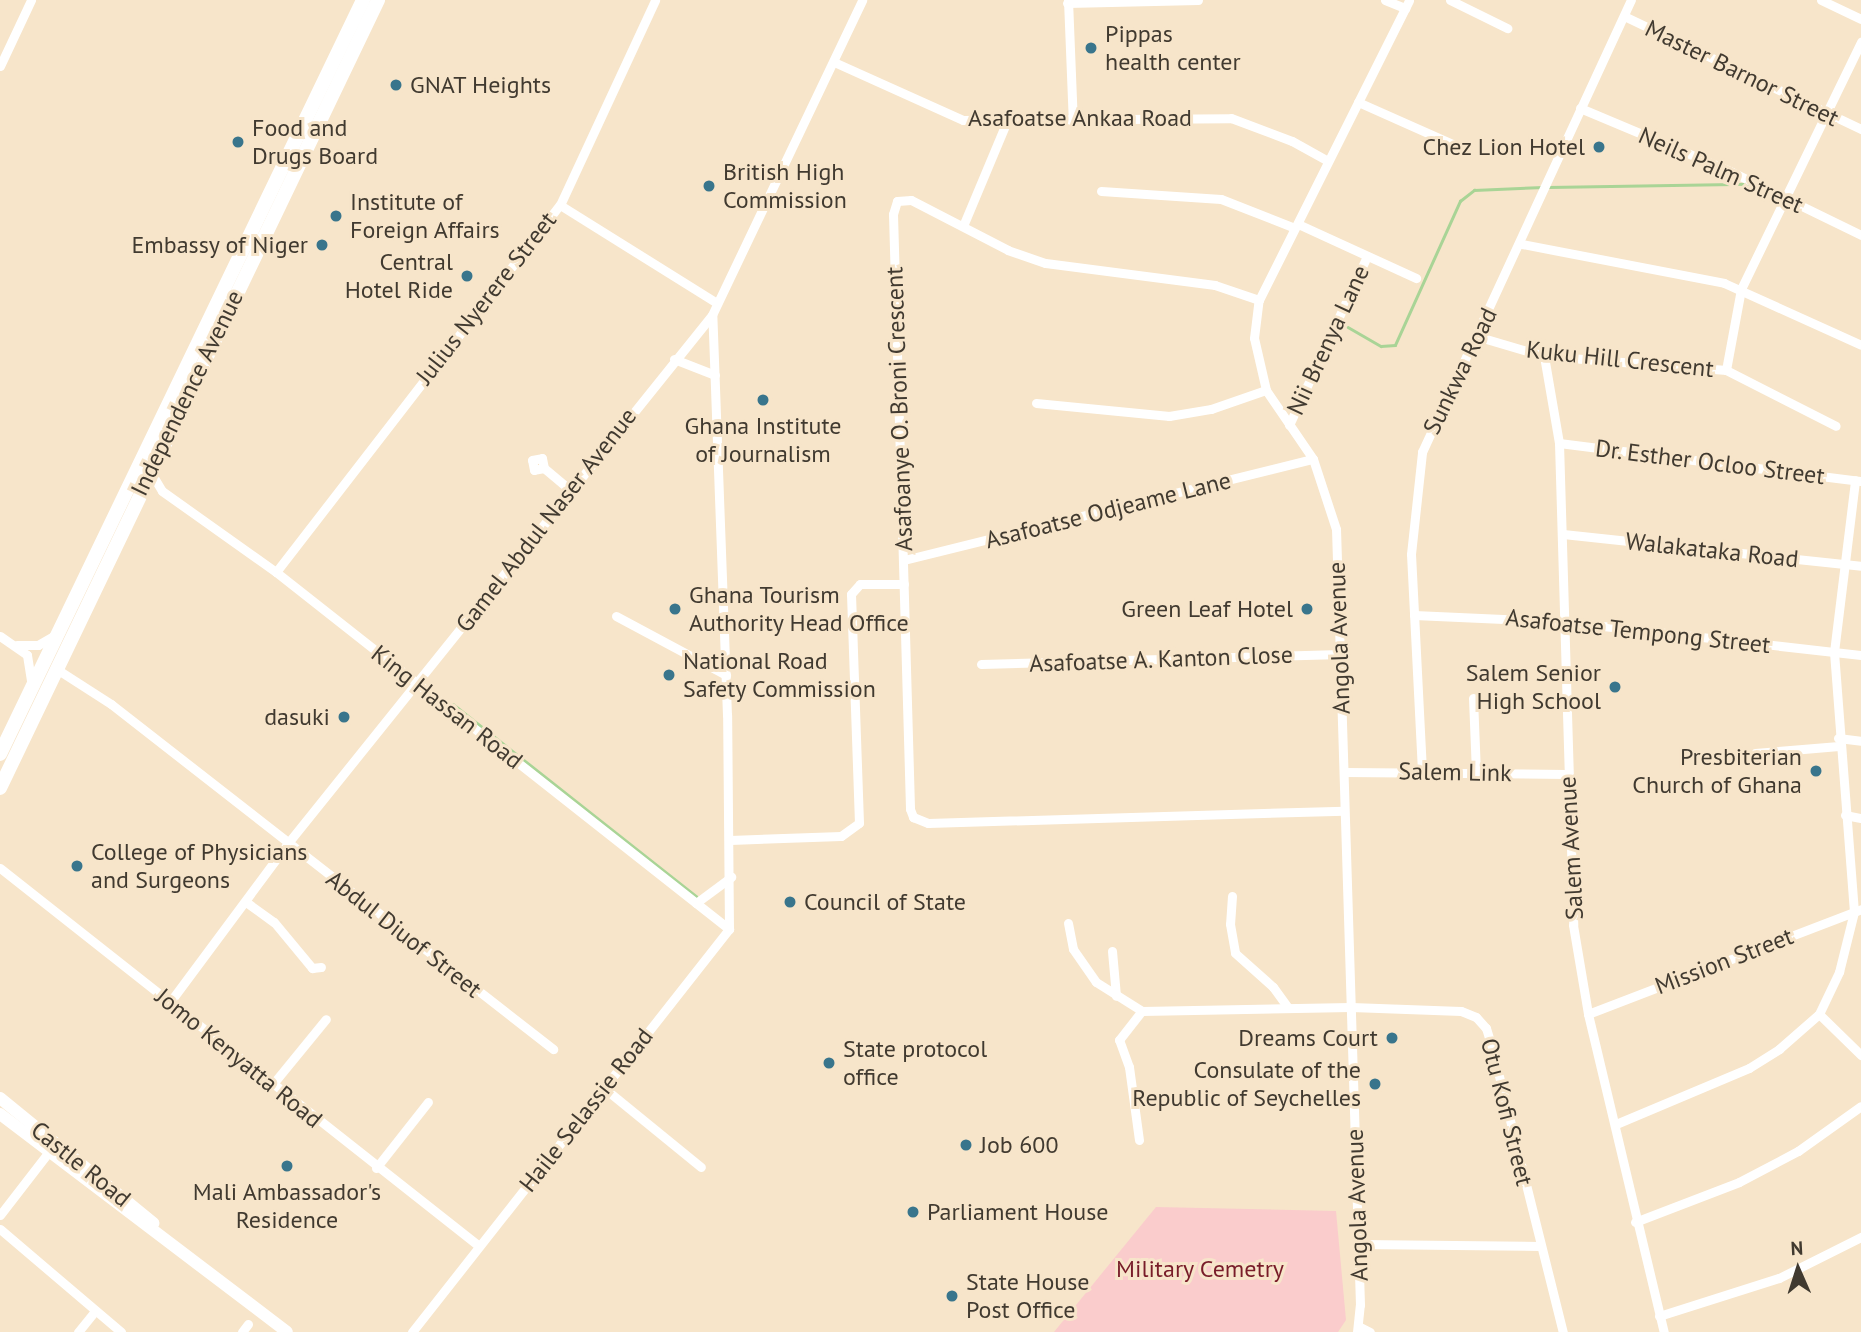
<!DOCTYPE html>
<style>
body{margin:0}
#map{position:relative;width:1861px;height:1332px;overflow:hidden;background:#f7e5ca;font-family:"PT Sans",sans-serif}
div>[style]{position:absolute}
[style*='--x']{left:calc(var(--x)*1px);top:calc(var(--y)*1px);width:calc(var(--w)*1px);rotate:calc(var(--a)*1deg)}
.green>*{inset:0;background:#facccc}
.stream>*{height:2.5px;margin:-1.25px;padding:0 1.25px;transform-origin:1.25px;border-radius:1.25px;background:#a9d496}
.street>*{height:9px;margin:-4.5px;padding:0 4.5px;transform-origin:4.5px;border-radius:4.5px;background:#fff}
.secondary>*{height:12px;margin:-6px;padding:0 6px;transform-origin:6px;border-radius:6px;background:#fff}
.primary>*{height:14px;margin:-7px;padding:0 7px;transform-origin:7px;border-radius:7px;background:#fff}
.dots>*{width:19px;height:19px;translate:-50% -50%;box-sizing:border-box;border:4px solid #f7e5ca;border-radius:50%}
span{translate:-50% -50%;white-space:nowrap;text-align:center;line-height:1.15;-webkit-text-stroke:6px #f7e5ca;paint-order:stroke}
.poi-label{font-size:24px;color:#413a30}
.left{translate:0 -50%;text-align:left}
.right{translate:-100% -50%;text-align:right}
.street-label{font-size:24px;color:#413a30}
.park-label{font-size:24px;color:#781c29}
.north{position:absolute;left:1763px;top:1234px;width:70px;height:70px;-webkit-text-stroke:5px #f7e5ca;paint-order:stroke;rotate:357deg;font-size:19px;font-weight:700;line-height:28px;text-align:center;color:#413a30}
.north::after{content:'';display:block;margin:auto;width:24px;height:32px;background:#413a30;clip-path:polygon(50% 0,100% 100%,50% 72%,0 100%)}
</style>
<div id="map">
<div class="green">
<i style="clip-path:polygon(1156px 1207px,1336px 1211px,1346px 1320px,1338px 1332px,1054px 1332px)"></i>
</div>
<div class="stream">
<i style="--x:1549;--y:187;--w:200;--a:-0.9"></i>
<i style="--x:1348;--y:327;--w:38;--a:30"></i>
<i style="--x:1381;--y:346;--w:14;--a:-4"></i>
<i style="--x:1395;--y:345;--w:158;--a:-65.7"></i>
<i style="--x:1460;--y:201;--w:18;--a:-38"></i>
<i style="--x:1474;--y:190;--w:69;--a:-2.5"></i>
<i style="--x:453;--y:704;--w:310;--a:38.3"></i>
</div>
<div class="street">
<i style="--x:1068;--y:0;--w:122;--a:87.7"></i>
<i style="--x:1385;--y:0;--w:22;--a:22"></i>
<i style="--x:1450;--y:0;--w:64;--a:26.2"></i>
<i style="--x:1821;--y:0;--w:44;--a:25.4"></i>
<i style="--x:1067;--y:3;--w:131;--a:-1.3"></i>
<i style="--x:1624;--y:16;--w:263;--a:25.5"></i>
<i style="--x:834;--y:62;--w:141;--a:24.2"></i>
<i style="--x:963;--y:120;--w:268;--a:-0.4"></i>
<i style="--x:1231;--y:118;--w:65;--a:20.7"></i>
<i style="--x:1292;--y:141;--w:41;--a:29.1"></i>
<i style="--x:0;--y:66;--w:73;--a:-64.8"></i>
<i style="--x:1358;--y:102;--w:108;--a:24"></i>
<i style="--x:1580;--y:108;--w:163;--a:22.8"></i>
<i style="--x:1730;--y:171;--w:146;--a:26"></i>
<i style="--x:1101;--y:191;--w:120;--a:3.8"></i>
<i style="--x:1221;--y:199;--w:79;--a:21.4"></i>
<i style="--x:560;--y:205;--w:185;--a:32"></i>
<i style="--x:1298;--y:224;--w:130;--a:24.6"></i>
<i style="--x:963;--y:226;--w:112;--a:-67.3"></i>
<i style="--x:1522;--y:244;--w:206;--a:10.9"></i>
<i style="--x:1724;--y:283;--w:150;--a:24.3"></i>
<i style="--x:1259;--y:300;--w:46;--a:-161.2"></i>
<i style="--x:1215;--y:285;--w:171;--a:-172.6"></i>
<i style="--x:1045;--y:263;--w:39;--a:-161"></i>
<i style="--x:1008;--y:250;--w:109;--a:-152.7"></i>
<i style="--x:911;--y:200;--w:14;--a:176"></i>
<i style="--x:897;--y:201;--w:14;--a:107"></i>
<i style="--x:893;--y:214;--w:595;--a:88.36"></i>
<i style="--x:910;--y:809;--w:9;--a:69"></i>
<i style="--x:913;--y:817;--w:16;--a:22"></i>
<i style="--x:928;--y:823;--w:416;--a:-1.7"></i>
<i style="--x:1476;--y:336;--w:71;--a:16.4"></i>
<i style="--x:1544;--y:356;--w:183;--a:4.4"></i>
<i style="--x:1726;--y:370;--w:123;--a:27"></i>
<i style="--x:1544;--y:356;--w:88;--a:80.2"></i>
<i style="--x:1559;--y:443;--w:482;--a:88.3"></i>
<i style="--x:1573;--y:925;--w:90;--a:80.4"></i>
<i style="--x:1588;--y:1014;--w:327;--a:76.6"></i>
<i style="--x:674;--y:359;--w:44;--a:21.3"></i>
<i style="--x:1726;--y:370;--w:82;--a:-79.5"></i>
<i style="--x:1741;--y:289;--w:275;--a:-64.1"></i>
<i style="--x:1036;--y:403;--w:134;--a:5.6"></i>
<i style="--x:1169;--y:416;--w:43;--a:-9.5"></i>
<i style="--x:1211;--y:409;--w:58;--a:-19.1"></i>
<i style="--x:1289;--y:425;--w:186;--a:-65.2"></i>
<i style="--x:1559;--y:443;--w:304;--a:7.2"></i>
<i style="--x:544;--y:468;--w:10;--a:169"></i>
<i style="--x:534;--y:470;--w:10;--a:-101"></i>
<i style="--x:532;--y:460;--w:10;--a:-11"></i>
<i style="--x:542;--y:458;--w:10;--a:79"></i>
<i style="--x:544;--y:468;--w:33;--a:40"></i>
<i style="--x:150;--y:471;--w:23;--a:59"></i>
<i style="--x:162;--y:491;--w:140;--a:35.4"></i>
<i style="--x:276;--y:572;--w:577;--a:38.24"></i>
<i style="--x:1563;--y:534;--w:300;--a:6.1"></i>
<i style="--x:904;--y:560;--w:421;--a:-13.9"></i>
<i style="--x:276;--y:572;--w:464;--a:-52.3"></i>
<i style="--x:560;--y:205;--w:226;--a:-65.1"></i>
<i style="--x:1414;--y:615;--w:153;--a:2.6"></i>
<i style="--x:1567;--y:622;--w:296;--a:6.4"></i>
<i style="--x:616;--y:616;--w:125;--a:28.2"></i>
<i style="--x:0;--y:636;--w:33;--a:35"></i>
<i style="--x:27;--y:655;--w:26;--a:81"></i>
<i style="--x:17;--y:645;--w:21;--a:0"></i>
<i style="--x:38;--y:645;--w:20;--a:-30"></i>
<i style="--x:981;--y:664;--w:360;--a:-1.6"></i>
<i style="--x:55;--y:668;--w:67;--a:32.7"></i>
<i style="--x:111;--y:704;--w:561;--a:37.97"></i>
<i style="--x:1473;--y:698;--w:74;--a:87.7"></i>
<i style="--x:1838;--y:738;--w:23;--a:7"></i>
<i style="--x:1755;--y:753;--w:84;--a:-4.8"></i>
<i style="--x:1422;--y:771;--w:217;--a:-92.9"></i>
<i style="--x:1411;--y:554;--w:103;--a:-83.8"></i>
<i style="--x:1422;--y:452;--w:498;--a:-65.2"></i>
<i style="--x:1344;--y:772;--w:223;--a:0.5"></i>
<i style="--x:1845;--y:815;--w:16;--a:11"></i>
<i style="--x:730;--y:840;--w:111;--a:-2.1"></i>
<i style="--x:841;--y:836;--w:22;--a:-36"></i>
<i style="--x:859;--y:823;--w:229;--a:-92"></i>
<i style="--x:851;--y:594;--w:13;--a:-48"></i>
<i style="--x:860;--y:584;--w:44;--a:0"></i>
<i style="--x:0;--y:868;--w:610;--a:38.28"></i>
<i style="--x:1232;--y:896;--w:28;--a:94"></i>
<i style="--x:1230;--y:924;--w:29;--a:80"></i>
<i style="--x:1235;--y:953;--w:51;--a:41.8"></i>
<i style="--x:1273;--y:987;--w:24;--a:54"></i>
<i style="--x:246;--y:902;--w:34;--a:36"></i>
<i style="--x:274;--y:922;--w:60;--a:50.4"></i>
<i style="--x:312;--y:968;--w:9;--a:-6"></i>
<i style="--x:696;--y:903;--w:44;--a:-36.6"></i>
<i style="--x:1068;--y:923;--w:26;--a:79"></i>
<i style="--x:1073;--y:949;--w:40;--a:55.1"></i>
<i style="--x:1096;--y:982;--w:54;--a:32.2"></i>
<i style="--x:1112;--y:951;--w:45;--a:84.9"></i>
<i style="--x:170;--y:1002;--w:198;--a:-53.4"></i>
<i style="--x:288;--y:843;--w:677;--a:-51.23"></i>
<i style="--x:712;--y:315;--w:349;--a:-64.5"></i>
<i style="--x:1588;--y:1014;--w:292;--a:-21"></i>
<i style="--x:1819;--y:1014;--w:59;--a:44.3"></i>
<i style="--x:272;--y:1085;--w:85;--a:-50.7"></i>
<i style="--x:604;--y:1088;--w:125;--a:39.2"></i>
<i style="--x:1616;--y:1124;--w:144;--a:-22.8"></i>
<i style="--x:1749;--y:1068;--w:36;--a:-32"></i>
<i style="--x:1779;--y:1049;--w:53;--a:-41.2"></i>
<i style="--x:1819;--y:1014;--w:47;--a:-64.5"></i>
<i style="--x:1839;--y:972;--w:62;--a:-76"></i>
<i style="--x:1854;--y:912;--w:261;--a:-94.4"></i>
<i style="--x:1834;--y:652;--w:173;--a:-83"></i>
<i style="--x:1139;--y:1140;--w:74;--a:-97.8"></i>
<i style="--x:1129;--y:1067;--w:29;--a:-110"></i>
<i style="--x:1119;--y:1040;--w:37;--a:-52"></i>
<i style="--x:1142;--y:1011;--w:209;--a:-1.1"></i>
<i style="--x:1351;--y:1007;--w:110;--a:2.1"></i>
<i style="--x:1461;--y:1011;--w:16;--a:22"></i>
<i style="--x:1476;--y:1017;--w:15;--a:48"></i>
<i style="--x:1486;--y:1028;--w:21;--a:73"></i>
<i style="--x:1492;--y:1048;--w:293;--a:76"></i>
<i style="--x:376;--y:1168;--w:84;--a:-51.8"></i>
<i style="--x:0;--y:1215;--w:78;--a:-52.3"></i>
<i style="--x:1635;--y:1222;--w:111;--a:-21"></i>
<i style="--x:1739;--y:1182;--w:67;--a:-27.7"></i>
<i style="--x:1798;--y:1151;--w:77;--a:-35.5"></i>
<i style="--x:0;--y:1229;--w:159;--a:40.4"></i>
<i style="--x:1359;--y:1244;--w:181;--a:0.6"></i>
<i style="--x:1659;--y:1316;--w:126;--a:-17.6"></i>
<i style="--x:1779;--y:1278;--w:92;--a:-26.6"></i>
<i style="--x:1360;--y:1327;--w:11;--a:27"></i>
<i style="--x:78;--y:1332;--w:27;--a:-51"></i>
<i style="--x:242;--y:1332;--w:10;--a:-53"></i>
<i style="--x:412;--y:1332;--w:513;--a:-51.81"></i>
<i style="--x:729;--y:929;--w:214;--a:-90.5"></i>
<i style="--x:727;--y:715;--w:400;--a:-92.1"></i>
<i style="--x:1357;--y:1332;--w:27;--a:-84"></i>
<i style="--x:1360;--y:1305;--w:776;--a:-91.77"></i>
<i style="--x:1336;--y:529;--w:74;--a:-108.2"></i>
<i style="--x:1313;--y:459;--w:83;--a:-124.3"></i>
<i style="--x:1266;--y:390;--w:53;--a:-103"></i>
<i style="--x:1254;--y:338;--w:38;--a:-83"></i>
<i style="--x:1259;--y:300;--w:335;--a:-63.4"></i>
</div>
<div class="secondary">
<i style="--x:0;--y:1098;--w:198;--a:39.2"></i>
<i style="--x:0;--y:1114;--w:360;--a:37.2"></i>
</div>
<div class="primary">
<i style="--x:0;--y:754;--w:837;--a:-64.29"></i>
<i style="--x:0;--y:788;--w:874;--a:-64.37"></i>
</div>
<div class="dots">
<i style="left:1091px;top:48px;background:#39758c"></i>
<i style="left:396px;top:85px;background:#39758c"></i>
<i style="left:238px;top:142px;background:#39758c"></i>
<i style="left:1599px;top:147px;background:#39758c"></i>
<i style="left:709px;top:186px;background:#39758c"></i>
<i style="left:336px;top:216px;background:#39758c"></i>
<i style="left:322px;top:245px;background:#39758c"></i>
<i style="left:467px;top:276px;background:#39758c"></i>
<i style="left:763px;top:400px;background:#39758c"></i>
<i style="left:675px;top:609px;background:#39758c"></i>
<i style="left:1307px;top:609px;background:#39758c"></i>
<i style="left:669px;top:675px;background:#39758c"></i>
<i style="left:1615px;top:687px;background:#39758c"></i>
<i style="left:344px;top:717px;background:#39758c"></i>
<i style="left:1816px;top:771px;background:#39758c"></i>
<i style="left:77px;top:866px;background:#39758c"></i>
<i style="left:790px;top:902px;background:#39758c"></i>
<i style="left:1392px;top:1038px;background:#39758c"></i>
<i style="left:829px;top:1063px;background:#39758c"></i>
<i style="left:1375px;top:1084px;background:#39758c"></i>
<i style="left:966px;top:1145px;background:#39758c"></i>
<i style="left:287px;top:1166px;background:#39758c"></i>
<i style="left:913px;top:1212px;background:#39758c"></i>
<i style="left:952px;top:1296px;background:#39758c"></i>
</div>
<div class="poi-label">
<span class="left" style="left:1105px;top:48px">Pippas<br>health center</span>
<span class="left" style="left:410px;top:85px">GNAT Heights</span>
<span class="left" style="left:252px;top:142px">Food and<br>Drugs Board</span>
<span class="right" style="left:1585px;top:147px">Chez Lion Hotel</span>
<span class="left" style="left:723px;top:186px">British High<br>Commission</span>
<span class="left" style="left:350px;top:216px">Institute of<br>Foreign Affairs</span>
<span class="right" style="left:308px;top:245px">Embassy of Niger</span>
<span class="right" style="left:453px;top:276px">Central<br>Hotel Ride</span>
<span style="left:763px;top:440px">Ghana Institute<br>of Journalism</span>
<span class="left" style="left:689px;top:609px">Ghana Tourism<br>Authority Head Office</span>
<span class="right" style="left:1293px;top:609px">Green Leaf Hotel</span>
<span class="left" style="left:683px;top:675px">National Road<br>Safety Commission</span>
<span class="right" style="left:1601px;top:687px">Salem Senior<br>High School</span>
<span class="right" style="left:330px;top:717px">dasuki</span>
<span class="right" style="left:1802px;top:771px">Presbiterian<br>Church of Ghana</span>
<span class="left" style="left:91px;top:866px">College of Physicians<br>and Surgeons</span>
<span class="left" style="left:804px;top:902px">Council of State</span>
<span class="right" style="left:1378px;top:1038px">Dreams Court</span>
<span class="left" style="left:843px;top:1063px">State protocol<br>office</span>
<span class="right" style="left:1361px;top:1084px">Consulate of the<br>Republic of Seychelles</span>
<span class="left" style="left:980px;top:1145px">Job 600</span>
<span style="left:287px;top:1206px">Mali Ambassador's<br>Residence</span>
<span class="left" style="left:927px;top:1212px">Parliament House</span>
<span class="left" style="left:966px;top:1296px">State House<br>Post Office</span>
</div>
<div class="street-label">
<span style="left:1742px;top:73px;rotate:26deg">Master Barnor Street</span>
<span style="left:1080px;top:118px">Asafoatse Ankaa Road</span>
<span style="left:1721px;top:170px;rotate:24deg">Neils Palm Street</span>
<span style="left:486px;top:298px;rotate:-52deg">Julius Nyerere Street</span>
<span style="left:1328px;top:340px;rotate:-65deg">Nii Brenya Lane</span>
<span style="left:1620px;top:359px;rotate:6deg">Kuku Hill Crescent</span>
<span style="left:1460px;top:371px;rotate:-64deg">Sunkwa Road</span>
<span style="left:187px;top:393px;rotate:-64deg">Independence Avenue</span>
<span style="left:899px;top:409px;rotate:-92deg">Asafoanye O. Broni Crescent</span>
<span style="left:1710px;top:462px;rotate:7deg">Dr. Esther Ocloo Street</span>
<span style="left:1108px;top:510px;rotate:-14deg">Asafoatse Odjeame Lane</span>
<span style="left:546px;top:520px;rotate:-52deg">Gamel Abdul Naser Avenue</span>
<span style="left:1712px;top:550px;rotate:6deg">Walakataka Road</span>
<span style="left:1638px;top:631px;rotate:6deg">Asafoatse Tempong Street</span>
<span style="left:1339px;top:638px;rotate:-92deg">Angola Avenue</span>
<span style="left:1161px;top:659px;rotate:-2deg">Asafoatse A. Kanton Close</span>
<span style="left:447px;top:707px;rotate:38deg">King Hassan Road</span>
<span style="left:1455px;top:772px;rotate:1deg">Salem Link</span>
<span style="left:1571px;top:848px;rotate:-93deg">Salem Avenue</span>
<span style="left:404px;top:934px;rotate:38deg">Abdul Diuof Street</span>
<span style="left:1724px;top:961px;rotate:-21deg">Mission Street</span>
<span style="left:239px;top:1058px;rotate:39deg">Jomo Kenyatta Road</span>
<span style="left:586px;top:1110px;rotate:-52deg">Haile Selassie Road</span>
<span style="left:1507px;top:1112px;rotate:76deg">Otu Kofi Street</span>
<span style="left:81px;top:1164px;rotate:39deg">Castle Road</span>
<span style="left:1357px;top:1205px;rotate:-92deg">Angola Avenue</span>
</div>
<div class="park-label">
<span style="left:1200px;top:1269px">Military Cemetry</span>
</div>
<div class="north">N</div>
</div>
